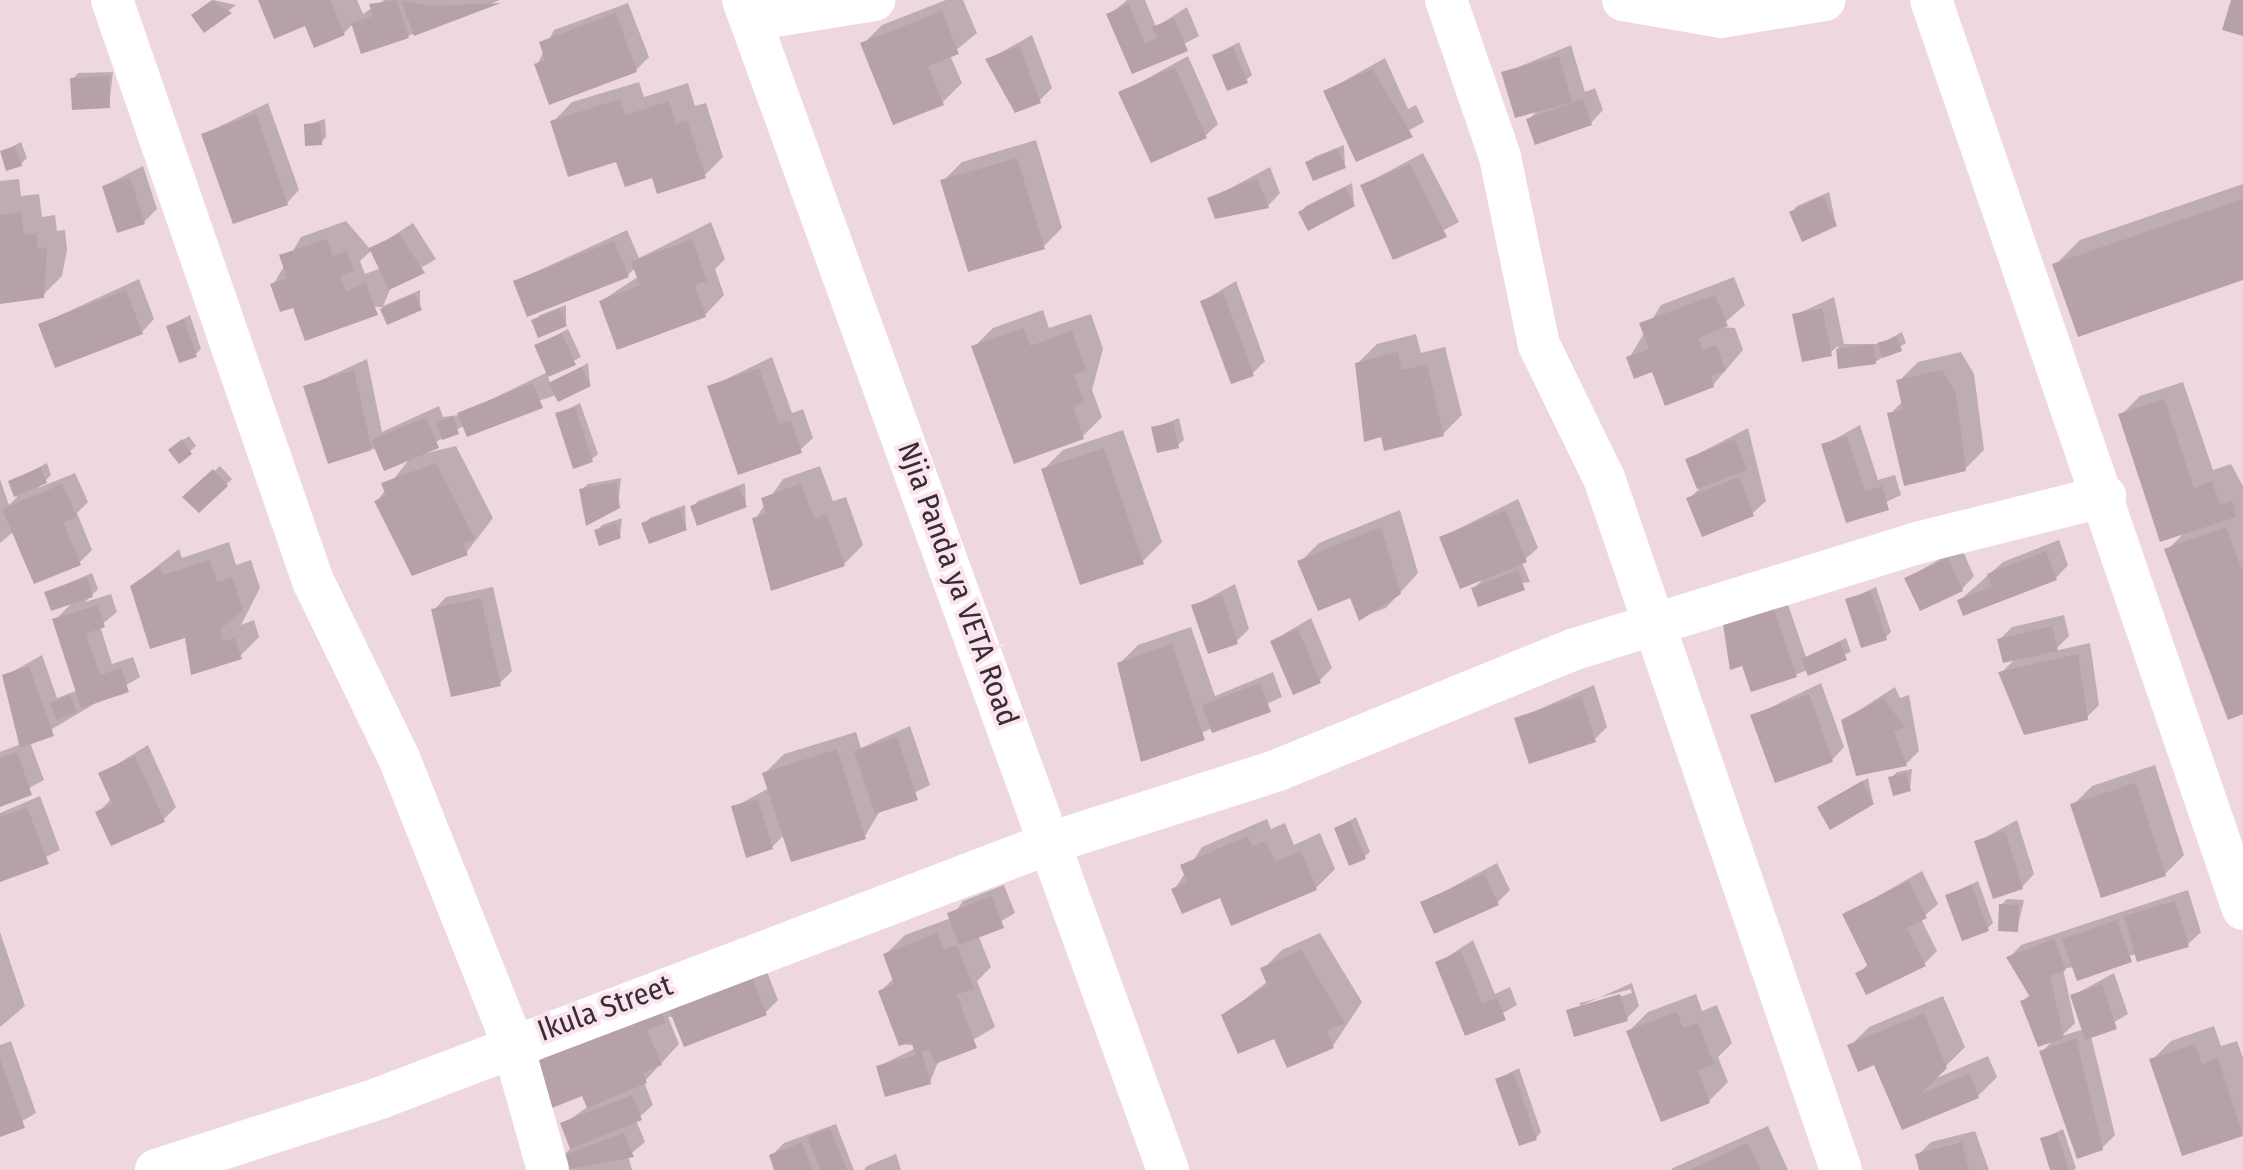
<!DOCTYPE html>
<style>
body{margin:0}
#map{position:relative;width:2243px;height:1170px;overflow:hidden;background:#eed7e1;font-family:"Fira Sans Condensed",sans-serif}
div>[style]{position:absolute}
[style*='--x']{left:calc(var(--x)*1px);top:calc(var(--y)*1px);width:calc(var(--w)*1px);rotate:calc(var(--a)*1deg)}
.shadow>*{inset:0;background:#0003}
.building>*{inset:0;background:#b6a1aa}
.minor>*{height:42px;margin:-21px;padding:0 21px;transform-origin:21px;border-radius:21px;background:#fff}
span{translate:-50% -50%;white-space:nowrap;text-align:center;line-height:1.15;-webkit-text-stroke:8px #fbe4ef;paint-order:stroke}
.street-label{font-size:30px;color:#372e32}
</style>
<div id="map">
<div class="shadow">
<i style="clip-path:polygon(214px 0,236px 5px,204px 29px,200px 10px)"></i>
<i style="clip-path:polygon(261px 0,357px 0,363px 14px,384px 0,500px 0,408px 36px,354px 23px,344px 33px)"></i>
<i style="clip-path:polygon(946px 0,963px 0,977px 33px,950px 55px,962px 83px,943px 102px,863px 44px,882px 25px)"></i>
<i style="clip-path:polygon(1127px 0,1145px 0,1156px 27px,1187px 7px,1199px 36px,1133px 71px,1109px 15px)"></i>
<i style="clip-path:polygon(628px 3px,649px 57px,636px 70px,537px 65px,554px 30px)"></i>
<i style="clip-path:polygon(1032px 35px,1052px 88px,1039px 101px,989px 59px)"></i>
<i style="clip-path:polygon(1239px 42px,1252px 75px,1246px 80px,1215px 55px)"></i>
<i style="clip-path:polygon(1571px 45px,1585px 92px,1595px 88px,1603px 110px,1591px 123px,1529px 119px,1540px 108px,1504px 73px)"></i>
<i style="clip-path:polygon(1188px 56px,1218px 124px,1205px 136px,1121px 93px)"></i>
<i style="clip-path:polygon(1385px 58px,1408px 109px,1416px 105px,1424px 122px,1357px 159px,1326px 91px)"></i>
<i style="clip-path:polygon(113px 72px,109px 106px,73px 79px,78px 73px)"></i>
<i style="clip-path:polygon(639px 82px,644px 97px,688px 83px,695px 106px,706px 103px,723px 157px,704px 176px,653px 175px,553px 122px,572px 102px)"></i>
<i style="clip-path:polygon(268px 103px,299px 190px,287px 203px,204px 134px)"></i>
<i style="clip-path:polygon(325px 119px,326px 137px,321px 143px,306px 125px)"></i>
<i style="clip-path:polygon(1036px 140px,1062px 228px,1043px 247px,943px 181px,962px 162px)"></i>
<i style="clip-path:polygon(21px 142px,27px 158px,21px 164px,2px 152px)"></i>
<i style="clip-path:polygon(1344px 145px,1345px 166px,1308px 163px,1314px 157px)"></i>
<i style="clip-path:polygon(1423px 153px,1459px 222px,1394px 257px,1363px 185px)"></i>
<i style="clip-path:polygon(143px 166px,157px 209px,144px 222px,104px 186px)"></i>
<i style="clip-path:polygon(1270px 167px,1280px 193px,1268px 206px,1210px 199px)"></i>
<i style="clip-path:polygon(19px 179px,21px 196px,39px 194px,42px 217px,55px 215px,57px 231px,65px 230px,67px 250px,62px 276px,43px 295px,0 301px,0 181px)"></i>
<i style="clip-path:polygon(1352px 183px,1354px 204px,1301px 212px,1306px 206px)"></i>
<i style="clip-path:polygon(2243px 184px,2243px 277px,2055px 265px,2080px 240px)"></i>
<i style="clip-path:polygon(1829px 192px,1836px 224px,1792px 212px,1797px 206px)"></i>
<i style="clip-path:polygon(evenodd,346px 221px,371px 250px,413px 223px,436px 259px,392px 285px,383px 306px,420px 290px,420px 308px,388px 322px,382px 307px,295px 305px,273px 285px,301px 237px,346px 221px,373px 249px,381px 268px,365px 274px,360px 261px,373px 249px)"></i>
<i style="clip-path:polygon(711px 222px,725px 259px,715px 269px,724px 295px,705px 315px,601px 301px,639px 276px,636px 267px,628px 275px,516px 281px,627px 230px,639px 258px)"></i>
<i style="clip-path:polygon(1734px 277px,1745px 305px,1720px 327px,1735px 328px,1743px 350px,1713px 385px,1629px 358px,1661px 305px)"></i>
<i style="clip-path:polygon(139px 279px,154px 319px,142px 332px,41px 324px)"></i>
<i style="clip-path:polygon(1236px 281px,1265px 361px,1252px 374px,1203px 301px)"></i>
<i style="clip-path:polygon(1834px 297px,1844px 344px,1880px 344px,1902px 332px,1906px 343px,1875px 362px,1840px 366px,1838px 346px,1830px 353px,1795px 315px)"></i>
<i style="clip-path:polygon(566px 305px,566px 324px,534px 321px,540px 315px)"></i>
<i style="clip-path:polygon(1043px 310px,1049px 328px,1091px 314px,1103px 349px,1092px 390px,1102px 417px,1083px 436px,974px 347px,993px 328px)"></i>
<i style="clip-path:polygon(190px 315px,201px 349px,195px 355px,169px 326px)"></i>
<i style="clip-path:polygon(568px 329px,581px 357px,547px 375px,551px 384px,588px 363px,590px 384px,465px 425px,410px 457px,456px 446px,493px 518px,466px 553px,377px 501px,410px 458px,370px 448px,306px 387px,367px 359px,382px 432px,439px 406px,443px 417px,459px 415px,548px 372px,536px 346px)"></i>
<i style="clip-path:polygon(1416px 334px,1421px 353px,1445px 347px,1462px 415px,1443px 434px,1366px 438px,1358px 363px,1377px 344px)"></i>
<i style="clip-path:polygon(1961px 352px,1974px 374px,1984px 450px,1965px 469px,1890px 414px,1904px 400px,1899px 381px,1918px 362px)"></i>
<i style="clip-path:polygon(772px 357px,792px 413px,803px 409px,813px 438px,800px 450px,710px 387px)"></i>
<i style="clip-path:polygon(2183px 382px,2213px 470px,2231px 464px,2243px 486px,2243px 712px,2167px 550px,2186px 531px,2121px 415px,2140px 396px)"></i>
<i style="clip-path:polygon(580px 403px,598px 454px,592px 459px,558px 414px)"></i>
<i style="clip-path:polygon(1179px 418px,1184px 440px,1178px 445px,1154px 428px)"></i>
<i style="clip-path:polygon(1860px 425px,1878px 480px,1895px 475px,1901px 495px,1848px 520px,1824px 445px)"></i>
<i style="clip-path:polygon(1748px 428px,1766px 501px,1753px 513px,1689px 499px,1699px 489px,1688px 459px)"></i>
<i style="clip-path:polygon(1123px 430px,1162px 542px,1143px 561px,1044px 469px,1063px 450px)"></i>
<i style="clip-path:polygon(189px 436px,196px 446px,179px 461px,177px 444px)"></i>
<i style="clip-path:polygon(47px 463px,51px 475px,38px 488px,75px 473px,88px 502px,77px 513px,92px 550px,79px 563px,14px 531px,0 543px,0 479px,9px 505px,17px 497px,11px 482px)"></i>
<i style="clip-path:polygon(220px 466px,232px 479px,199px 510px,186px 497px)"></i>
<i style="clip-path:polygon(820px 466px,833px 501px,846px 497px,863px 545px,844px 564px,772px 588px,755px 519px,783px 479px)"></i>
<i style="clip-path:polygon(621px 478px,618px 506px,582px 489px,588px 484px)"></i>
<i style="clip-path:polygon(745px 483px,746px 505px,693px 506px,698px 501px)"></i>
<i style="clip-path:polygon(1518px 499px,1538px 548px,1522px 562px,1530px 582px,1474px 588px,1485px 577px,1442px 537px)"></i>
<i style="clip-path:polygon(685px 505px,686px 528px,644px 524px,650px 518px)"></i>
<i style="clip-path:polygon(1400px 510px,1418px 573px,1386px 608px,1361px 617px,1352px 594px,1300px 562px,1319px 543px)"></i>
<i style="clip-path:polygon(622px 518px,620px 536px,597px 531px,602px 525px)"></i>
<i style="clip-path:polygon(2059px 540px,2068px 565px,2056px 578px,1960px 600px,2003px 562px)"></i>
<i style="clip-path:polygon(229px 542px,236px 565px,251px 560px,260px 588px,241px 625px,254px 620px,259px 637px,240px 656px,187px 634px,132px 586px,179px 549px,182px 558px)"></i>
<i style="clip-path:polygon(1961px 547px,1974px 576px,1962px 589px,1907px 578px)"></i>
<i style="clip-path:polygon(92px 573px,98px 589px,85px 602px,111px 594px,117px 612px,100px 626px,112px 664px,133px 657px,140px 677px,30px 742px,44px 780px,0 804px,0 752px,21px 744px,5px 676px,42px 655px,57px 698px,78px 690px,55px 620px,74px 601px,47px 592px)"></i>
<i style="clip-path:polygon(1235px 584px,1249px 629px,1237px 641px,1194px 606px)"></i>
<i style="clip-path:polygon(493px 587px,512px 671px,500px 683px,434px 610px,446px 597px)"></i>
<i style="clip-path:polygon(1876px 587px,1891px 632px,1885px 638px,1848px 600px)"></i>
<i style="clip-path:polygon(1783px 590px,1806px 657px,1846px 638px,1851px 652px,1795px 675px,1744px 663px)"></i>
<i style="clip-path:polygon(2064px 615px,2069px 636px,2054px 651px,2090px 643px,2099px 705px,2087px 717px,2001px 673px,2016px 658px,2000px 639px,2012px 627px)"></i>
<i style="clip-path:polygon(1311px 618px,1332px 668px,1319px 681px,1272px 641px)"></i>
<i style="clip-path:polygon(1191px 627px,1215px 696px,1273px 672px,1282px 697px,1143px 759px,1119px 664px,1138px 645px)"></i>
<i style="clip-path:polygon(1821px 683px,1844px 747px,1832px 760px,1753px 716px)"></i>
<i style="clip-path:polygon(1594px 685px,1607px 727px,1595px 739px,1517px 719px)"></i>
<i style="clip-path:polygon(1895px 687px,1900px 698px,1909px 695px,1919px 751px,1906px 764px,1844px 720px)"></i>
<i style="clip-path:polygon(910px 726px,930px 785px,881px 809px,865px 836px,785px 834px,772px 847px,734px 807px,769px 788px,765px 773px,784px 754px,856px 732px,861px 748px)"></i>
<i style="clip-path:polygon(148px 745px,176px 807px,163px 820px,98px 813px,110px 800px,101px 774px)"></i>
<i style="clip-path:polygon(2155px 765px,2184px 855px,2165px 874px,2073px 805px,2092px 786px)"></i>
<i style="clip-path:polygon(1912px 769px,1910px 789px,1891px 778px,1897px 772px)"></i>
<i style="clip-path:polygon(1868px 778px,1873px 802px,1820px 807px,1825px 802px)"></i>
<i style="clip-path:polygon(40px 796px,60px 850px,0 880px,0 813px)"></i>
<i style="clip-path:polygon(1356px 817px,1370px 852px,1364px 857px,1337px 828px)"></i>
<i style="clip-path:polygon(1267px 819px,1271px 829px,1285px 823px,1294px 845px,1320px 833px,1335px 869px,1316px 888px,1174px 890px,1202px 847px)"></i>
<i style="clip-path:polygon(2017px 820px,2034px 874px,2022px 887px,1977px 842px)"></i>
<i style="clip-path:polygon(1497px 863px,1510px 890px,1497px 903px,1423px 903px)"></i>
<i style="clip-path:polygon(1922px 871px,1938px 904px,1921px 919px,1937px 951px,1924px 964px,1858px 974px,1869px 963px,1845px 915px)"></i>
<i style="clip-path:polygon(1978px 881px,1993px 923px,1987px 929px,1948px 895px)"></i>
<i style="clip-path:polygon(1004px 885px,1015px 913px,978px 935px,991px 967px,977px 981px,995px 1027px,939px 1060px,930px 1082px,879px 1066px,920px 1046px,901px 1044px,881px 991px,894px 978px,886px 954px,905px 935px,951px 918px,963px 901px)"></i>
<i style="clip-path:polygon(2188px 890px,2201px 932px,2188px 944px,2063px 969px,2075px 1023px,2062px 1036px,2084px 1029px,2072px 996px,2114px 973px,2128px 1014px,2091px 1036px,2115px 1135px,2102px 1148px,2042px 1052px,2054px 1039px,2023px 1001px,2031px 994px,2009px 958px,2021px 945px)"></i>
<i style="clip-path:polygon(2007px 899px,2024px 900px,2017px 930px,2001px 905px)"></i>
<i style="clip-path:polygon(0 932px,25px 1006px,0 1027px)"></i>
<i style="clip-path:polygon(1320px 933px,1362px 1002px,1333px 1046px,1224px 1016px,1268px 981px,1263px 969px,1282px 950px)"></i>
<i style="clip-path:polygon(1473px 940px,1495px 994px,1510px 987px,1517px 1005px,1467px 1033px,1438px 963px)"></i>
<i style="clip-path:polygon(760px 954px,778px 1000px,765px 1013px,668px 1017px,679px 1044px,644px 1082px,653px 1105px,636px 1120px,645px 1142px,628px 1156px,632px 1170px,567px 1170px,562px 1157px,572px 1147px,563px 1124px,589px 1106px,583px 1092px,529px 1062px)"></i>
<i style="clip-path:polygon(evenodd,1632px 983px,1639px 1006px,1626px 1019px,1569px 1011px,1632px 983px,1631px 989px,1632px 993px,1580px 1009px,1580px 1003px,1631px 989px)"></i>
<i style="clip-path:polygon(1696px 994px,1702px 1011px,1717px 1005px,1732px 1043px,1718px 1057px,1728px 1082px,1709px 1101px,1629px 1031px,1648px 1012px)"></i>
<i style="clip-path:polygon(1943px 996px,1965px 1047px,1932px 1080px,1988px 1056px,1997px 1077px,1978px 1096px,1903px 1127px,1876px 1062px,1850px 1046px,1869px 1027px)"></i>
<i style="clip-path:polygon(2214px 1026px,2221px 1046px,2237px 1041px,2243px 1058px,2243px 1133px,2184px 1153px,2152px 1060px,2171px 1041px)"></i>
<i style="clip-path:polygon(11px 1041px,36px 1113px,0 1134px,0 1045px)"></i>
<i style="clip-path:polygon(1519px 1068px,1541px 1132px,1536px 1138px,1498px 1079px)"></i>
<i style="clip-path:polygon(836px 1124px,854px 1170px,777px 1170px,772px 1155px,784px 1143px)"></i>
<i style="clip-path:polygon(1768px 1126px,1788px 1170px,1671px 1170px,1673px 1168px)"></i>
<i style="clip-path:polygon(2063px 1129px,2076px 1168px,2074px 1170px,2053px 1170px,2043px 1139px)"></i>
<i style="clip-path:polygon(1975px 1131px,1989px 1170px,1922px 1170px,1918px 1155px,1931px 1142px)"></i>
<i style="clip-path:polygon(896px 1154px,901px 1170px,864px 1170px,867px 1166px)"></i>
</div>
<div class="building">
<i style="clip-path:polygon(212px 0,232px 13px,204px 33px,191px 15px)"></i>
<i style="clip-path:polygon(258px 0,330px 0,345px 35px,314px 48px,305px 26px,274px 39px)"></i>
<i style="clip-path:polygon(397px 0,409px 38px,361px 54px,351px 23px,373px 16px,369px 4px)"></i>
<i style="clip-path:polygon(401px 0,432px 6px,501px 3px,414px 36px)"></i>
<i style="clip-path:polygon(2231px 0,2243px 0,2243px 36px,2222px 30px)"></i>
<i style="clip-path:polygon(1129px 4px,1145px 43px,1157px 38px,1152px 27px,1174px 18px,1188px 51px,1132px 74px,1106px 14px)"></i>
<i style="clip-path:polygon(942px 11px,959px 54px,928px 66px,944px 105px,893px 125px,860px 43px)"></i>
<i style="clip-path:polygon(616px 13px,637px 72px,549px 105px,534px 64px,545px 60px,539px 42px)"></i>
<i style="clip-path:polygon(1019px 46px,1041px 103px,1015px 113px,985px 59px)"></i>
<i style="clip-path:polygon(1233px 47px,1248px 83px,1227px 91px,1212px 55px)"></i>
<i style="clip-path:polygon(1559px 56px,1572px 102px,1515px 118px,1501px 72px)"></i>
<i style="clip-path:polygon(1175px 67px,1207px 138px,1151px 163px,1118px 92px)"></i>
<i style="clip-path:polygon(1372px 69px,1413px 137px,1356px 162px,1323px 91px)"></i>
<i style="clip-path:polygon(109px 76px,110px 108px,72px 110px,70px 78px)"></i>
<i style="clip-path:polygon(620px 99px,625px 115px,669px 101px,676px 124px,687px 120px,706px 178px,657px 194px,652px 178px,625px 187px,616px 162px,568px 177px,550px 121px)"></i>
<i style="clip-path:polygon(1583px 99px,1592px 125px,1535px 145px,1526px 119px)"></i>
<i style="clip-path:polygon(256px 114px,288px 205px,233px 224px,201px 134px)"></i>
<i style="clip-path:polygon(320px 123px,322px 145px,305px 146px,304px 124px)"></i>
<i style="clip-path:polygon(15px 146px,22px 166px,6px 171px,0 151px)"></i>
<i style="clip-path:polygon(1338px 149px,1346px 168px,1313px 181px,1305px 162px)"></i>
<i style="clip-path:polygon(1017px 158px,1045px 249px,968px 272px,940px 180px)"></i>
<i style="clip-path:polygon(1410px 164px,1447px 237px,1393px 260px,1360px 185px)"></i>
<i style="clip-path:polygon(130px 177px,145px 224px,117px 233px,102px 186px)"></i>
<i style="clip-path:polygon(1257px 178px,1269px 208px,1215px 219px,1207px 198px)"></i>
<i style="clip-path:polygon(1345px 187px,1355px 206px,1308px 231px,1298px 212px)"></i>
<i style="clip-path:polygon(1823px 196px,1837px 226px,1802px 242px,1789px 212px)"></i>
<i style="clip-path:polygon(2243px 199px,2243px 280px,2078px 337px,2052px 264px)"></i>
<i style="clip-path:polygon(21px 212px,24px 235px,36px 233px,38px 249px,47px 247px,44px 298px,0 304px,0 215px)"></i>
<i style="clip-path:polygon(399px 234px,425px 273px,389px 290px,369px 248px)"></i>
<i style="clip-path:polygon(327px 239px,333px 256px,347px 251px,354px 271px,340px 276px,346px 291px,366px 283px,378px 315px,305px 341px,293px 308px,280px 312px,270px 284px,287px 278px,279px 255px)"></i>
<i style="clip-path:polygon(692px 239px,707px 281px,695px 285px,706px 317px,617px 350px,599px 301px,640px 285px,631px 262px)"></i>
<i style="clip-path:polygon(614px 241px,629px 277px,527px 317px,513px 281px)"></i>
<i style="clip-path:polygon(126px 290px,143px 334px,55px 368px,38px 324px)"></i>
<i style="clip-path:polygon(1223px 292px,1254px 376px,1231px 384px,1200px 301px)"></i>
<i style="clip-path:polygon(415px 294px,422px 310px,387px 325px,380px 309px)"></i>
<i style="clip-path:polygon(1715px 295px,1728px 326px,1698px 338px,1703px 350px,1716px 345px,1726px 371px,1711px 376px,1714px 387px,1665px 406px,1652px 372px,1634px 379px,1626px 357px,1649px 349px,1639px 323px)"></i>
<i style="clip-path:polygon(1822px 308px,1832px 356px,1802px 362px,1792px 314px)"></i>
<i style="clip-path:polygon(560px 309px,567px 326px,538px 338px,531px 320px)"></i>
<i style="clip-path:polygon(184px 319px,197px 357px,179px 363px,166px 326px)"></i>
<i style="clip-path:polygon(1024px 328px,1030px 346px,1072px 331px,1086px 370px,1074px 375px,1084px 402px,1073px 406px,1084px 439px,1014px 464px,971px 346px)"></i>
<i style="clip-path:polygon(562px 333px,576px 365px,548px 377px,534px 345px)"></i>
<i style="clip-path:polygon(1897px 337px,1902px 351px,1883px 358px,1877px 343px)"></i>
<i style="clip-path:polygon(1874px 344px,1876px 364px,1838px 369px,1836px 349px)"></i>
<i style="clip-path:polygon(1398px 352px,1402px 370px,1427px 364px,1444px 436px,1384px 451px,1381px 437px,1364px 442px,1355px 363px)"></i>
<i style="clip-path:polygon(581px 367px,591px 386px,558px 402px,548px 383px)"></i>
<i style="clip-path:polygon(759px 368px,779px 424px,791px 420px,802px 453px,738px 475px,707px 386px)"></i>
<i style="clip-path:polygon(354px 370px,372px 450px,328px 464px,303px 386px)"></i>
<i style="clip-path:polygon(1942px 370px,1956px 393px,1966px 471px,1904px 486px,1887px 413px,1903px 410px,1896px 380px)"></i>
<i style="clip-path:polygon(533px 383px,543px 408px,467px 437px,457px 413px)"></i>
<i style="clip-path:polygon(2164px 399px,2194px 488px,2212px 481px,2220px 505px,2232px 501px,2236px 517px,2160px 542px,2118px 414px)"></i>
<i style="clip-path:polygon(575px 407px,593px 462px,573px 469px,555px 413px)"></i>
<i style="clip-path:polygon(453px 416px,459px 434px,442px 440px,436px 422px)"></i>
<i style="clip-path:polygon(426px 417px,439px 448px,384px 471px,371px 440px)"></i>
<i style="clip-path:polygon(1173px 422px,1179px 448px,1157px 453px,1151px 427px)"></i>
<i style="clip-path:polygon(1847px 436px,1865px 491px,1882px 486px,1889px 510px,1846px 523px,1821px 444px)"></i>
<i style="clip-path:polygon(182px 439px,192px 454px,179px 464px,168px 450px)"></i>
<i style="clip-path:polygon(1735px 439px,1747px 470px,1697px 489px,1685px 459px)"></i>
<i style="clip-path:polygon(1104px 448px,1144px 564px,1080px 585px,1041px 469px)"></i>
<i style="clip-path:polygon(436px 463px,475px 539px,463px 543px,468px 555px,412px 576px,374px 501px,386px 496px,381px 483px)"></i>
<i style="clip-path:polygon(41px 467px,47px 483px,14px 497px,8px 481px)"></i>
<i style="clip-path:polygon(213px 469px,228px 486px,199px 513px,182px 497px)"></i>
<i style="clip-path:polygon(1739px 477px,1754px 516px,1702px 537px,1686px 498px)"></i>
<i style="clip-path:polygon(616px 482px,620px 508px,586px 526px,579px 489px)"></i>
<i style="clip-path:polygon(801px 483px,814px 519px,827px 514px,845px 566px,771px 591px,752px 518px,766px 514px,761px 498px)"></i>
<i style="clip-path:polygon(62px 484px,77px 517px,63px 522px,81px 565px,34px 584px,2px 509px)"></i>
<i style="clip-path:polygon(739px 487px,747px 507px,697px 526px,690px 506px)"></i>
<i style="clip-path:polygon(679px 509px,687px 530px,649px 544px,641px 523px)"></i>
<i style="clip-path:polygon(1506px 510px,1527px 562px,1460px 589px,1439px 537px)"></i>
<i style="clip-path:polygon(616px 523px,621px 538px,599px 546px,594px 530px)"></i>
<i style="clip-path:polygon(1381px 527px,1401px 594px,1359px 621px,1350px 598px,1318px 611px,1297px 561px)"></i>
<i style="clip-path:polygon(2226px 527px,2243px 573px,2243px 714px,2228px 720px,2164px 549px)"></i>
<i style="clip-path:polygon(2046px 551px,2057px 580px,1963px 616px,1957px 600px,1992px 587px,1987px 574px)"></i>
<i style="clip-path:polygon(1948px 558px,1963px 591px,1920px 611px,1904px 578px)"></i>
<i style="clip-path:polygon(210px 560px,217px 582px,232px 577px,243px 610px,220px 630px,223px 641px,235px 638px,242px 659px,191px 675px,185px 638px,150px 649px,130px 586px,160px 566px,163px 575px)"></i>
<i style="clip-path:polygon(1518px 570px,1525px 590px,1478px 607px,1471px 588px)"></i>
<i style="clip-path:polygon(87px 577px,93px 597px,51px 611px,44px 592px)"></i>
<i style="clip-path:polygon(1871px 591px,1887px 640px,1861px 648px,1845px 599px)"></i>
<i style="clip-path:polygon(1222px 595px,1238px 644px,1208px 654px,1191px 605px)"></i>
<i style="clip-path:polygon(481px 598px,501px 686px,451px 697px,431px 609px)"></i>
<i style="clip-path:polygon(1771px 601px,1797px 677px,1751px 692px,1742px 666px,1730px 670px,1722px 618px)"></i>
<i style="clip-path:polygon(98px 605px,105px 627px,86px 634px,100px 675px,121px 668px,129px 692px,81px 708px,52px 619px)"></i>
<i style="clip-path:polygon(2052px 626px,2058px 651px,2003px 663px,1997px 639px)"></i>
<i style="clip-path:polygon(1298px 629px,1321px 683px,1293px 695px,1270px 641px)"></i>
<i style="clip-path:polygon(1840px 642px,1847px 660px,1808px 676px,1801px 659px)"></i>
<i style="clip-path:polygon(1172px 644px,1205px 740px,1141px 762px,1117px 663px)"></i>
<i style="clip-path:polygon(2078px 654px,2088px 720px,2024px 735px,1998px 672px)"></i>
<i style="clip-path:polygon(29px 666px,54px 736px,20px 748px,2px 675px)"></i>
<i style="clip-path:polygon(1260px 683px,1271px 712px,1212px 733px,1202px 705px)"></i>
<i style="clip-path:polygon(1809px 694px,1833px 762px,1775px 783px,1750px 715px)"></i>
<i style="clip-path:polygon(70px 695px,77px 712px,57px 720px,50px 703px)"></i>
<i style="clip-path:polygon(1581px 696px,1596px 742px,1529px 764px,1514px 718px)"></i>
<i style="clip-path:polygon(1883px 698px,1905px 727px,1894px 731px,1907px 766px,1856px 776px,1841px 720px)"></i>
<i style="clip-path:polygon(897px 737px,918px 800px,875px 814px,854px 751px)"></i>
<i style="clip-path:polygon(837px 749px,866px 839px,791px 862px,762px 773px)"></i>
<i style="clip-path:polygon(17px 752px,32px 795px,0 807px,0 758px)"></i>
<i style="clip-path:polygon(135px 756px,165px 822px,111px 846px,95px 812px,112px 804px,98px 773px)"></i>
<i style="clip-path:polygon(1906px 773px,1911px 791px,1893px 796px,1888px 777px)"></i>
<i style="clip-path:polygon(1862px 781px,1874px 804px,1830px 830px,1817px 807px)"></i>
<i style="clip-path:polygon(2136px 783px,2166px 876px,2101px 898px,2070px 804px)"></i>
<i style="clip-path:polygon(758px 799px,773px 849px,746px 858px,731px 806px)"></i>
<i style="clip-path:polygon(27px 807px,49px 864px,0 882px,0 817px)"></i>
<i style="clip-path:polygon(1350px 821px,1366px 859px,1349px 866px,1334px 828px)"></i>
<i style="clip-path:polygon(2005px 831px,2023px 889px,1993px 899px,1974px 841px)"></i>
<i style="clip-path:polygon(1248px 836px,1252px 846px,1266px 841px,1275px 862px,1301px 851px,1317px 890px,1231px 926px,1220px 898px,1182px 914px,1171px 889px,1187px 882px,1180px 865px)"></i>
<i style="clip-path:polygon(1484px 874px,1499px 905px,1434px 934px,1420px 902px)"></i>
<i style="clip-path:polygon(1909px 881px,1927px 918px,1907px 928px,1926px 966px,1866px 995px,1855px 973px,1868px 967px,1842px 914px)"></i>
<i style="clip-path:polygon(1972px 885px,1989px 931px,1962px 941px,1945px 895px)"></i>
<i style="clip-path:polygon(992px 896px,1004px 928px,959px 945px,947px 913px)"></i>
<i style="clip-path:polygon(2175px 901px,2189px 947px,2137px 962px,2124px 916px)"></i>
<i style="clip-path:polygon(1999px 904px,2019px 905px,2018px 932px,1998px 931px)"></i>
<i style="clip-path:polygon(2117px 920px,2132px 962px,2077px 981px,2062px 939px)"></i>
<i style="clip-path:polygon(937px 933px,944px 950px,957px 945px,974px 988px,957px 995px,977px 1048px,935px 1064px,930px 1049px,922px 1052px,931px 1084px,885px 1097px,876px 1066px,916px 1055px,911px 1042px,899px 1046px,878px 991px,894px 984px,883px 954px)"></i>
<i style="clip-path:polygon(2054px 939px,2066px 970px,2050px 976px,2064px 1038px,2038px 1047px,2020px 1001px,2030px 997px,2006px 957px)"></i>
<i style="clip-path:polygon(1301px 950px,1345px 1023px,1327px 1031px,1334px 1048px,1287px 1068px,1274px 1039px,1238px 1054px,1221px 1015px,1267px 985px,1260px 968px)"></i>
<i style="clip-path:polygon(1461px 951px,1482px 1004px,1497px 998px,1506px 1020px,1465px 1036px,1435px 962px)"></i>
<i style="clip-path:polygon(747px 965px,767px 1015px,684px 1047px,664px 997px)"></i>
<i style="clip-path:polygon(2102px 984px,2117px 1029px,2085px 1040px,2070px 995px)"></i>
<i style="clip-path:polygon(1620px 994px,1628px 1021px,1574px 1037px,1566px 1010px)"></i>
<i style="clip-path:polygon(656px 1000px,666px 1023px,647px 1030px,662px 1065px,643px 1073px,647px 1083px,587px 1108px,582px 1096px,547px 1110px,526px 1061px)"></i>
<i style="clip-path:polygon(1677px 1012px,1683px 1028px,1698px 1023px,1714px 1065px,1698px 1070px,1710px 1103px,1661px 1122px,1626px 1031px)"></i>
<i style="clip-path:polygon(1924px 1013px,1947px 1068px,1921px 1094px,1969px 1073px,1979px 1098px,1902px 1130px,1874px 1065px,1858px 1072px,1847px 1045px)"></i>
<i style="clip-path:polygon(2076px 1038px,2103px 1150px,2077px 1159px,2039px 1051px)"></i>
<i style="clip-path:polygon(2195px 1044px,2202px 1064px,2218px 1058px,2243px 1136px,2182px 1156px,2149px 1059px)"></i>
<i style="clip-path:polygon(0 1059px,25px 1128px,0 1137px)"></i>
<i style="clip-path:polygon(1513px 1072px,1537px 1140px,1519px 1146px,1495px 1079px)"></i>
<i style="clip-path:polygon(632px 1095px,642px 1120px,570px 1149px,560px 1123px)"></i>
<i style="clip-path:polygon(830px 1128px,847px 1170px,820px 1170px,807px 1137px)"></i>
<i style="clip-path:polygon(624px 1133px,634px 1157px,564px 1170px,559px 1157px)"></i>
<i style="clip-path:polygon(2057px 1133px,2069px 1170px,2050px 1170px,2040px 1138px)"></i>
<i style="clip-path:polygon(802px 1142px,813px 1170px,774px 1170px,769px 1155px)"></i>
<i style="clip-path:polygon(1962px 1142px,1969px 1170px,1919px 1170px,1915px 1154px)"></i>
<i style="clip-path:polygon(1748px 1143px,1760px 1170px,1689px 1170px)"></i>
</div>
<div class="minor">
<i style="--x:112;--y:0;--w:615;--a:70.92"></i>
<i style="--x:313;--y:581;--w:197;--a:64.1"></i>
<i style="--x:399;--y:758;--w:306;--a:68.3"></i>
<i style="--x:512;--y:1042;--w:133;--a:74.3"></i>
<i style="--x:743;--y:0;--w:1245;--a:70.04"></i>
<i style="--x:1446;--y:0;--w:166;--a:71"></i>
<i style="--x:1500;--y:157;--w:192;--a:78.3"></i>
<i style="--x:1539;--y:345;--w:148;--a:64"></i>
<i style="--x:1604;--y:478;--w:731;--a:71.09"></i>
<i style="--x:1623;--y:0;--w:99;--a:9.8"></i>
<i style="--x:1721;--y:17;--w:105;--a:-9.3"></i>
<i style="--x:1931;--y:0;--w:961;--a:71.06"></i>
<i style="--x:751;--y:20;--w:125;--a:-9.2"></i>
<i style="--x:156;--y:1170;--w:235;--a:-17.8"></i>
<i style="--x:380;--y:1098;--w:720;--a:-20.83"></i>
<i style="--x:1053;--y:842;--w:236;--a:-17.7"></i>
<i style="--x:1278;--y:770;--w:321;--a:-22.2"></i>
<i style="--x:1575;--y:649;--w:358;--a:-17.2"></i>
<i style="--x:1917;--y:543;--w:194;--a:-14"></i>
</div>
<div class="street-label">
<span style="left:958px;top:584px;rotate:70deg">Njia Panda ya VETA Road</span>
<span style="left:605px;top:1008px;rotate:-20deg">Ikula Street</span>
</div>
</div>
